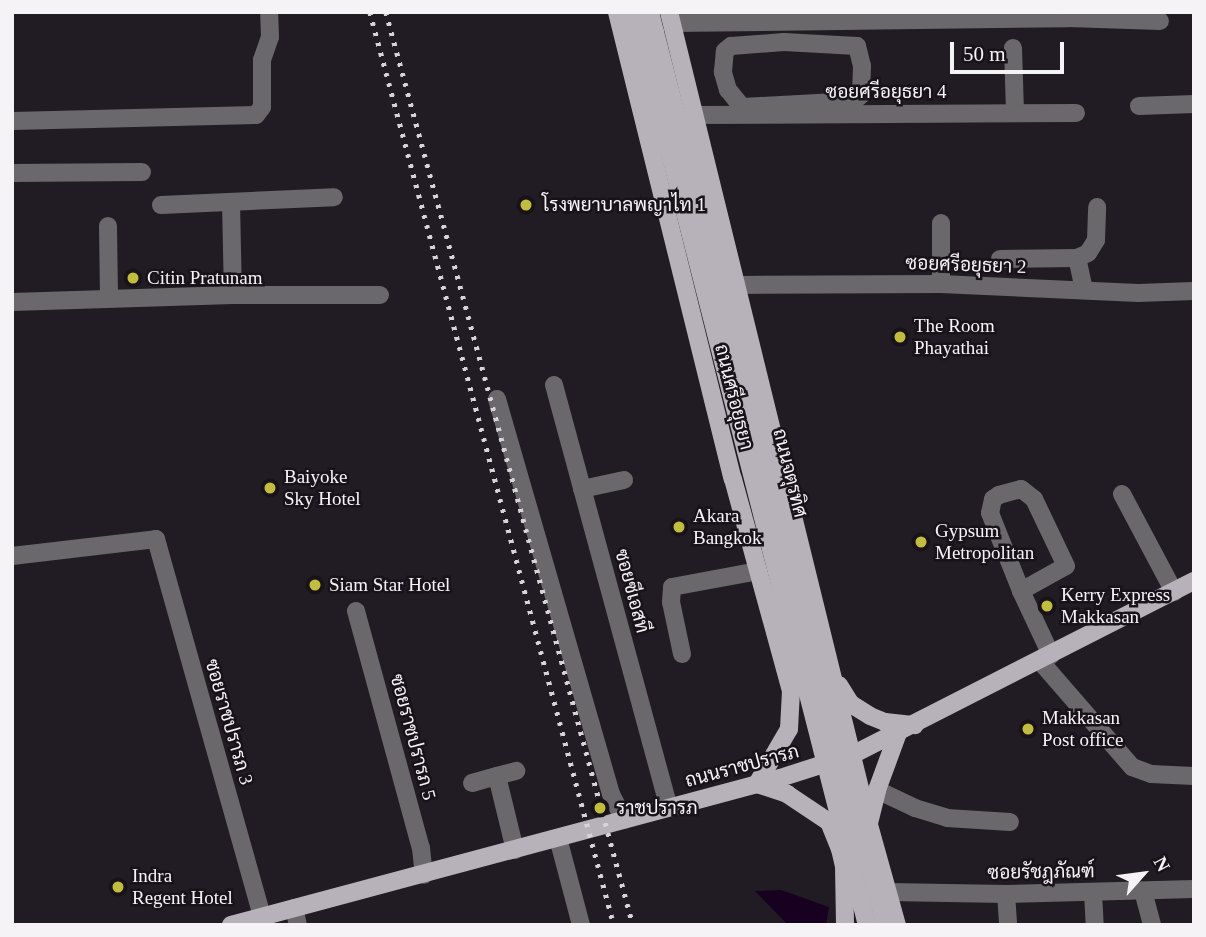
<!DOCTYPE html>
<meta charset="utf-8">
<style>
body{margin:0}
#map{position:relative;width:1206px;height:937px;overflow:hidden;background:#211c23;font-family:"Times New Roman",Sarabun,serif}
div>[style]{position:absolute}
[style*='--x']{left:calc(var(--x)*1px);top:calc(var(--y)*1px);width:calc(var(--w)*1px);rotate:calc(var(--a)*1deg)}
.water>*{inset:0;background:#180020}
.minor>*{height:18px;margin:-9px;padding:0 9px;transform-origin:9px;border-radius:9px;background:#6a686b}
.major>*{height:18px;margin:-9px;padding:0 9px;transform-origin:9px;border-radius:9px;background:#b7b2b9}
.rail>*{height:4.5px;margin-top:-2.25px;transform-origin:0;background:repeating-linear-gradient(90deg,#d7d3d8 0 3.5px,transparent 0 10.5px)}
.major-bridge>*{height:18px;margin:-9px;padding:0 9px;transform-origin:9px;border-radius:9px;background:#b7b2b9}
.dots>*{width:19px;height:19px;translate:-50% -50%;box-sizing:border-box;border:4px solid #181319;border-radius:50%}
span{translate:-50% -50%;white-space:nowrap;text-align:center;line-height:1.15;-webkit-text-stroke:5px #181319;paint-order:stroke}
.street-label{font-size:19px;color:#f6f3f7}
.poi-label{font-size:19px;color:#f6f3f7}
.left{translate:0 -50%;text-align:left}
.frame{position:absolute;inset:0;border:14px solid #f6f3f7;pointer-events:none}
.north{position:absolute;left:1108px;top:839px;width:70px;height:70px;-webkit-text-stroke:5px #181319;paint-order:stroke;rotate:62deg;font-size:19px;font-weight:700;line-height:28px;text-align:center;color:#f6f3f7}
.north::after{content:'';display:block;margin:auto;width:24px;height:32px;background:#f6f3f7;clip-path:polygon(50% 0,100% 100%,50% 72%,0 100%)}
.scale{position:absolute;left:950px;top:42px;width:114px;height:32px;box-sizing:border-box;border:4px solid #f6f3f7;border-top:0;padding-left:9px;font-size:21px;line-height:24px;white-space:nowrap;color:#f6f3f7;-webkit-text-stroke:5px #181319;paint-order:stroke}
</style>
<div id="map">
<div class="water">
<i style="clip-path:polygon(781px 890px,829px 907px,826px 925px,788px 925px,755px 891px)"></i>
</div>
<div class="minor">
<i style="--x:672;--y:23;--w:396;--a:-0.7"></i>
<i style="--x:1068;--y:18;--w:92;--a:1.9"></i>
<i style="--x:784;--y:42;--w:73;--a:3.1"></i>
<i style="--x:857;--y:46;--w:21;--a:76"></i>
<i style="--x:862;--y:66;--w:29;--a:92"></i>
<i style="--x:861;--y:95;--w:9;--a:139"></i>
<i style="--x:854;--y:101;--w:112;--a:176.9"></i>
<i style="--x:742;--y:107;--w:22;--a:-129"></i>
<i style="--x:728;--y:90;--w:19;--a:-106"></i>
<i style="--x:723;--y:72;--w:21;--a:-85"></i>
<i style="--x:725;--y:51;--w:8;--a:-40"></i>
<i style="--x:731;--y:46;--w:53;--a:-4.3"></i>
<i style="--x:1013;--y:48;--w:65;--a:88.2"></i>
<i style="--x:1139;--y:106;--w:55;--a:-2.1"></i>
<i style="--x:696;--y:115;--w:380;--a:-0.3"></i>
<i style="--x:12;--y:121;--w:244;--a:-1.4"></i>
<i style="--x:256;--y:115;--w:10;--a:-53"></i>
<i style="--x:262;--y:107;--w:47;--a:-90"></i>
<i style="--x:262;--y:60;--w:24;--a:-71"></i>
<i style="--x:270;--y:37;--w:25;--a:-92"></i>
<i style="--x:12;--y:173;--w:130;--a:-0.4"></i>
<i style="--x:231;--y:202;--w:93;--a:88.8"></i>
<i style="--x:161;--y:205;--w:173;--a:-2.6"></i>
<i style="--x:941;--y:223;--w:61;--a:90"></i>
<i style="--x:108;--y:226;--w:72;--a:89.2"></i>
<i style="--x:1000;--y:259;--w:77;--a:-0.7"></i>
<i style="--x:737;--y:285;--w:204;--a:-0.3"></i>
<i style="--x:941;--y:284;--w:197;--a:2.6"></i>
<i style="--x:1138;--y:293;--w:56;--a:-2"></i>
<i style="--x:1084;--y:290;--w:33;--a:-102"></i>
<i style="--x:1077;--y:258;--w:12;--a:-24"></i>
<i style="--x:1088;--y:253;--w:15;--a:-58"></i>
<i style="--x:1096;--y:240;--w:33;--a:-88"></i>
<i style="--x:12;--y:302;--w:221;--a:-1.8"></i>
<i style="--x:233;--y:295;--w:147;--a:0"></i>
<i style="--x:554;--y:385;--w:437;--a:74.8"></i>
<i style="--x:497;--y:399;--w:411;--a:73.9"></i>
<i style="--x:611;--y:794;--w:29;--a:63"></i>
<i style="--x:582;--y:489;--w:43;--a:-12.1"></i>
<i style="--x:1122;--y:494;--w:111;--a:62"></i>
<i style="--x:12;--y:556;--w:145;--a:-6.7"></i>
<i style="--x:156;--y:539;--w:393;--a:74.3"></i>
<i style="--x:1021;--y:591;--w:51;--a:-29.1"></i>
<i style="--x:1066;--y:566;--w:74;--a:-115.5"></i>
<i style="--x:1034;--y:499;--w:16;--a:-142"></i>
<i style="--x:1021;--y:489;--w:23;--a:165"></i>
<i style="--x:999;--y:495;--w:7;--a:146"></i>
<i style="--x:993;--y:499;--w:14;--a:102"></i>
<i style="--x:990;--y:513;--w:84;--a:68.3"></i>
<i style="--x:1021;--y:591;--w:71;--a:64.9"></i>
<i style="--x:356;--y:611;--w:246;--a:74.7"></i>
<i style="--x:421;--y:848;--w:27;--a:84"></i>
<i style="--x:682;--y:654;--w:53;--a:-101.9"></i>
<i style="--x:671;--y:602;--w:15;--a:-86"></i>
<i style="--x:672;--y:587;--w:87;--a:-10.5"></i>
<i style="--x:1040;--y:661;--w:140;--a:49"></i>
<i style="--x:1132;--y:767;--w:20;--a:20"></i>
<i style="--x:1151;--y:774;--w:43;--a:2.7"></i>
<i style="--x:472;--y:783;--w:26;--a:-16"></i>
<i style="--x:877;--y:790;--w:42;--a:25.3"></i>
<i style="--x:915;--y:808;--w:34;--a:17"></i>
<i style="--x:947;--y:818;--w:63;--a:3.6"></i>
<i style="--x:558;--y:838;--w:90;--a:75.2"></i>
<i style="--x:515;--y:850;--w:76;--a:-103.7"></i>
<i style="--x:497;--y:776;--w:20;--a:-15"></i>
<i style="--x:1143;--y:891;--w:35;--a:75"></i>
<i style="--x:888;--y:892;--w:118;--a:1"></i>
<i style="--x:1006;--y:894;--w:188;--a:-1.5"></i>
<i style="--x:1093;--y:892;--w:33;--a:87"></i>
<i style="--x:1006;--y:894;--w:31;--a:86"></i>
<i style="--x:294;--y:908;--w:17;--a:77"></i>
</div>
<div class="major">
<i style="--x:617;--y:12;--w:481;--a:76.1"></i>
<i style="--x:733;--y:479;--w:220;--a:74.7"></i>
<i style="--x:791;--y:691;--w:38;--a:93"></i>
<i style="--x:789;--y:729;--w:64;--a:120.2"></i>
<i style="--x:633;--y:12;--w:25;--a:74"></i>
<i style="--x:650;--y:12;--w:21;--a:76"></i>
<i style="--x:669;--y:12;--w:837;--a:76.18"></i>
<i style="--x:869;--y:825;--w:104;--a:74.4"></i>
<i style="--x:839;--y:685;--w:22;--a:58"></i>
<i style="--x:851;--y:704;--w:22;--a:32"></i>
<i style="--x:870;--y:716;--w:16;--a:22"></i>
<i style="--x:885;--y:722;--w:30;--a:6"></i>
<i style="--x:757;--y:784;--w:32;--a:18"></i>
<i style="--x:787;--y:794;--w:50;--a:33.7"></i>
<i style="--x:829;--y:822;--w:29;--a:68"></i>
<i style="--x:840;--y:849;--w:17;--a:77"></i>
<i style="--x:844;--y:866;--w:59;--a:89"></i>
<i style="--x:869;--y:823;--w:34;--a:-76"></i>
<i style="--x:877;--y:790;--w:61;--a:-69.8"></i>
<i style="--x:231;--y:925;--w:568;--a:-14.99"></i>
<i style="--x:780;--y:778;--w:76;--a:-17.7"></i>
<i style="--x:852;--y:755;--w:384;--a:-27"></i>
</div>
<div class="rail">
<i style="--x:370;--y:12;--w:945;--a:75.04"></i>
<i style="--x:386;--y:12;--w:946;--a:74.86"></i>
</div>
<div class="major-bridge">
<i style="--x:655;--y:32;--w:922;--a:75.56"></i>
<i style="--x:640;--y:36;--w:918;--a:75.68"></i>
</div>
<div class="dots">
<i style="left:526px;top:205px;background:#c2bd3f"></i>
<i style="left:133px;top:278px;background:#c2bd3f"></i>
<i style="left:900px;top:337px;background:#c2bd3f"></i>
<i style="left:270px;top:488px;background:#c2bd3f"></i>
<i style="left:679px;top:527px;background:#c2bd3f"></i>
<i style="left:921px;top:542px;background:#c2bd3f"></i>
<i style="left:315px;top:585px;background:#c2bd3f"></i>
<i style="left:1047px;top:606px;background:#c2bd3f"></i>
<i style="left:1028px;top:729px;background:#c2bd3f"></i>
<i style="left:600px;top:808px;background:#c2bd3f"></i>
<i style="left:118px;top:887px;background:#c2bd3f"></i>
</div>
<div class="street-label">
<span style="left:886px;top:92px">ซอยศรีอยุธยา 4</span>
<span style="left:966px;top:265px;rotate:2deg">ซอยศรีอยุธยา 2</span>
<span style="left:734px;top:397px;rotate:76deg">ถนนศรีอยุธยา</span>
<span style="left:790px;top:473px;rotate:76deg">ถนนจตุรทิศ</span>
<span style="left:632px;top:591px;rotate:75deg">ซอยซีเอสที</span>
<span style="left:229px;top:722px;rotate:74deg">ซอยราชปรารภ 3</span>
<span style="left:413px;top:737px;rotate:75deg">ซอยราชปรารภ 5</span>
<span style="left:742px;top:766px;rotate:-15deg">ถนนราชปรารภ</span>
<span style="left:1041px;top:872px;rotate:-1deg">ซอยรัชฎภัณฑ์</span>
</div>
<div class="poi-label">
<span class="left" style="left:542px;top:205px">โรงพยาบาลพญาไท 1</span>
<span class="left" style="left:147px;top:278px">Citin Pratunam</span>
<span class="left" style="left:914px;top:337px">The Room<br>Phayathai</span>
<span class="left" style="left:284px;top:488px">Baiyoke<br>Sky Hotel</span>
<span class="left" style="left:693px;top:527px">Akara<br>Bangkok</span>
<span class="left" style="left:935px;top:542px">Gypsum<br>Metropolitan</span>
<span class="left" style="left:329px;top:585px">Siam Star Hotel</span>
<span class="left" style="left:1061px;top:606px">Kerry Express<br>Makkasan</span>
<span class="left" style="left:1042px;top:729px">Makkasan<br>Post office</span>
<span class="left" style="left:616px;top:808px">ราชปรารภ</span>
<span class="left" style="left:132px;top:887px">Indra<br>Regent Hotel</span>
</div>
<div class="frame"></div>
<div class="north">N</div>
<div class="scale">50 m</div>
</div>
